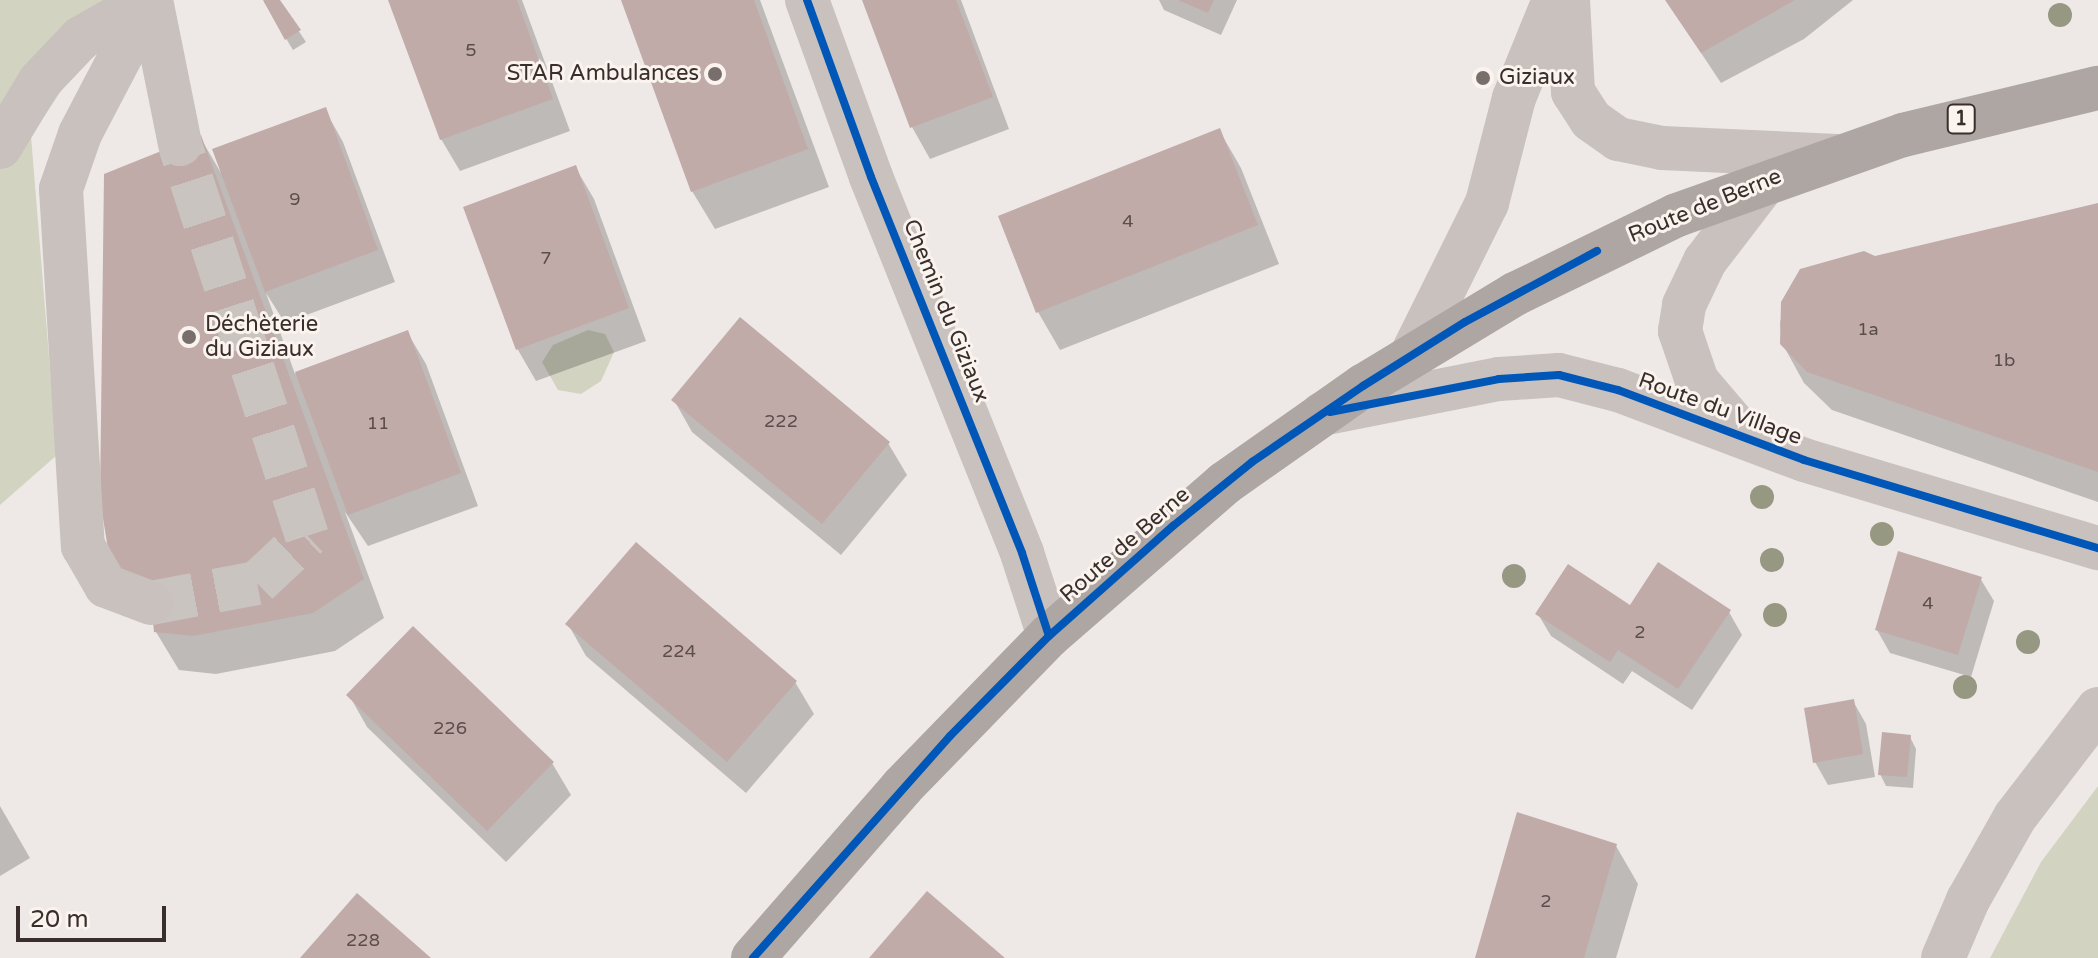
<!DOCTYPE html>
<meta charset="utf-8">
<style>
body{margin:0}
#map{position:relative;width:2098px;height:958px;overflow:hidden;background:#eee9e6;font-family:"Varela Round",sans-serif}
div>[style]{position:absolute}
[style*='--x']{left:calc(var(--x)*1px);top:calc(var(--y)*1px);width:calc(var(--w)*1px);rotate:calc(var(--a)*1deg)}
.green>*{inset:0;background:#d2d3c1}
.shadow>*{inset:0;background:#0003}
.building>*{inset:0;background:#c1aba8}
.minor-tunnel>*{height:44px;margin-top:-22px;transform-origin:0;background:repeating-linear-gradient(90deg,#cac4c1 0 44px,transparent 0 66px)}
.minor>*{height:44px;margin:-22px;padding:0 22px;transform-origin:22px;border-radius:22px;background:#c8c1be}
.major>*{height:44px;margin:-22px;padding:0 22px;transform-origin:22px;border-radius:22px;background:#ada6a3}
.cycleway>*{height:8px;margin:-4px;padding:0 4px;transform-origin:4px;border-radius:4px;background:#0057b8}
.trees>*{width:24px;height:24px;margin:-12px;border-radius:50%;background:#979882}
.dots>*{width:22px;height:22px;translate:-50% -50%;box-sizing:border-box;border:4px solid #faf3ee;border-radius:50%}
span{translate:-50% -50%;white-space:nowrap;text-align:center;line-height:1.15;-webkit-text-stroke:6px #faf3ee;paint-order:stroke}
.number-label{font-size:18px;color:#5b4d4b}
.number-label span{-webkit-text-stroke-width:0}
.shield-label span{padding:2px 6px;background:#faf3ee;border:2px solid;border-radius:6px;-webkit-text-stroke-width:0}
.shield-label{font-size:20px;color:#392e2c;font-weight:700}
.poi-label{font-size:22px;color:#392e2c}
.right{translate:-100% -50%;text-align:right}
.left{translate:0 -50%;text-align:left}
.street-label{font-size:22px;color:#392e2c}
.scale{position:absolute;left:16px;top:906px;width:150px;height:36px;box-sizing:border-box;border:4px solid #392e2c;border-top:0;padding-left:10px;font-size:24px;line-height:28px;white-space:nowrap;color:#392e2c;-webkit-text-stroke:6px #faf3ee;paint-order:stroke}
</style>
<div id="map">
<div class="green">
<i style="clip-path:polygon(0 0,122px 0,31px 136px,57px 455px,0 505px)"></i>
<i style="clip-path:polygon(588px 330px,605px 334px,614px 352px,601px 381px,581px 394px,558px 390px,542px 362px,553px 345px)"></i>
<i style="clip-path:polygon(2098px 786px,2098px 958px,1990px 958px,2041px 862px)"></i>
</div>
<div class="shadow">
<i style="clip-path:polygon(278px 0,306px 42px,293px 50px,264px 2px)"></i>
<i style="clip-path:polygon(390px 0,522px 0,570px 131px,460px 171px,441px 139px)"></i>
<i style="clip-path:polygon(623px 0,760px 0,829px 187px,715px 229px,692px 191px)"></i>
<i style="clip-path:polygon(864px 0,961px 0,1009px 129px,930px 159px,912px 127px)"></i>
<i style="clip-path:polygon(1159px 0,1237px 0,1221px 35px,1164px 10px)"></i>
<i style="clip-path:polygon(1666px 0,1853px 0,1804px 39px,1721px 83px)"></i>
<i style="clip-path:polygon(325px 110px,343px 142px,395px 282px,285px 323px,266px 293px,295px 374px,407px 332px,426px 364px,478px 506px,368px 546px,345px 512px,384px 618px,335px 651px,216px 674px,179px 670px,156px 632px,200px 137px,221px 173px)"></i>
<i style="clip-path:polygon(1219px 130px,1241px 168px,1279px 264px,1060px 350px,1038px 312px)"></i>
<i style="clip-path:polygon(575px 167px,594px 199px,646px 341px,536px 381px,518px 350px,466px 208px)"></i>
<i style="clip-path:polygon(2098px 205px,2098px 502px,1832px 410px,1804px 383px,1782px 343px,1780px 323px,1791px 285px,1801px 271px,1875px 258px)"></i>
<i style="clip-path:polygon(674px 400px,888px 443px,907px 475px,841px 555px,692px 432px)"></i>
<i style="clip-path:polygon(1980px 578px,1994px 601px,1971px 677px,1890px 653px,1877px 630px)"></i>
<i style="clip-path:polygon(1630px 607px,1729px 612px,1742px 635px,1692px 710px,1632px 671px,1623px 684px,1551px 636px,1538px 614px)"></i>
<i style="clip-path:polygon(568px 624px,795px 682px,814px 714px,746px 793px,586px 656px)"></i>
<i style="clip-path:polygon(349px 695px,552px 763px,571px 795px,506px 862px,367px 727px)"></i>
<i style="clip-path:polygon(1853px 701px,1866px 724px,1875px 777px,1828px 785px,1815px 762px)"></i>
<i style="clip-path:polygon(1910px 737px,1916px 749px,1913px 788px,1886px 786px,1880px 774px)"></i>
<i style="clip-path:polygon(0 806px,30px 858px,0 876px)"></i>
<i style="clip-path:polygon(1616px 846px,1638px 884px,1616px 958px,1477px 958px)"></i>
</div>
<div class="building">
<i style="clip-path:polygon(263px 0,280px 0,301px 30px,285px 40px)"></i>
<i style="clip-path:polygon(388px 0,517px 0,553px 99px,440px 140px)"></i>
<i style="clip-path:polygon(621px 0,754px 0,808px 149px,691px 192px)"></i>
<i style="clip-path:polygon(862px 0,956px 0,993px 97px,910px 128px)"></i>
<i style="clip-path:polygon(1178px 0,1214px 0,1208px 13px)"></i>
<i style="clip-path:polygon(1665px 0,1795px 0,1701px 53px)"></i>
<i style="clip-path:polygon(326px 107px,378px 250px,265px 292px,212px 149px)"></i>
<i style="clip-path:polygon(1220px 128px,1258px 225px,1036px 313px,998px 216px)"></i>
<i style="clip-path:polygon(201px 135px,364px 579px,313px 613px,193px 636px,154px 632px,149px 583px,123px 575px,109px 555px,100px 500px,104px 174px)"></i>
<i style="clip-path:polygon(576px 165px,629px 308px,516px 350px,463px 207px)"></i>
<i style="clip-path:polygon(2098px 203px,2098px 472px,1807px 372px,1780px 344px,1781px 302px,1800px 269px,1864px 251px,1875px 256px)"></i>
<i style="clip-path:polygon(740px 317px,890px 442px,822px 524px,671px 400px)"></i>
<i style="clip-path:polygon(408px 330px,461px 473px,348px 515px,295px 372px)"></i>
<i style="clip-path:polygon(636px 542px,797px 681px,727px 762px,565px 624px)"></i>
<i style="clip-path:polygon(1898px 551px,1982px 577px,1958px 655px,1875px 630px)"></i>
<i style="clip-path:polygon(1658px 562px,1731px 610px,1678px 689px,1618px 650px,1610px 662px,1535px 614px,1568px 564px,1630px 605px)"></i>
<i style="clip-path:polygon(413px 626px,554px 762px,487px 831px,346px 695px)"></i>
<i style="clip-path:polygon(1854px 699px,1863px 754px,1813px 763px,1804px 708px)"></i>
<i style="clip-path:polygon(1882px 732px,1911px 735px,1907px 777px,1878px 775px)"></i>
<i style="clip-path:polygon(1517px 812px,1617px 844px,1584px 958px,1475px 958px)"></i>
<i style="clip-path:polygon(927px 891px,1005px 958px,869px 958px)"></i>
<i style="clip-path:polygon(357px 893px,431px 958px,300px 958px)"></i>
</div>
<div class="minor-tunnel">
<i style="--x:151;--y:603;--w:108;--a:-10.7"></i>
<i style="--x:257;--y:583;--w:69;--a:-43.2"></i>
<i style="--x:307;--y:536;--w:412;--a:-108"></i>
</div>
<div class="minor">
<i style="--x:150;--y:0;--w:151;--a:117.6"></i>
<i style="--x:80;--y:134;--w:58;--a:109.1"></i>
<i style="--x:61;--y:189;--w:358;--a:86.5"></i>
<i style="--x:83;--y:546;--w:46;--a:60.1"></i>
<i style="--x:106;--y:586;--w:48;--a:20.7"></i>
<i style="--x:151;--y:0;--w:147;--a:78.6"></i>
<i style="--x:807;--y:0;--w:188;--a:70.1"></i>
<i style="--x:871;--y:177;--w:405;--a:68.1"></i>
<i style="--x:1022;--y:553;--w:87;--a:72"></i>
<i style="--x:1568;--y:0;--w:92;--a:86.9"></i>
<i style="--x:1573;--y:92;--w:33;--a:57"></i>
<i style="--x:1591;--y:120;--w:33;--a:35"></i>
<i style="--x:1618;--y:139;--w:45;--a:11.6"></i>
<i style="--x:1662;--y:148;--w:175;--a:2.6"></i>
<i style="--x:0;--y:147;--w:77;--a:-58.8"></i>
<i style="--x:40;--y:81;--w:59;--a:-46.4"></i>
<i style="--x:81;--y:38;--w:77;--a:-29.6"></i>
<i style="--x:1412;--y:354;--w:169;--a:-63.6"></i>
<i style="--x:1487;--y:203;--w:108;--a:-75.6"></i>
<i style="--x:1514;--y:98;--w:106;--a:-67.8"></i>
<i style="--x:1322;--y:414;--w:180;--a:-11.2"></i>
<i style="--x:1499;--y:379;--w:60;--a:-3.8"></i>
<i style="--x:1559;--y:375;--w:61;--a:14.3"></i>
<i style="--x:1618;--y:390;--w:199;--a:20.6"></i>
<i style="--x:1804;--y:460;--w:307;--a:16.7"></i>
<i style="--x:1744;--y:436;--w:72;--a:-130.5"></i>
<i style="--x:1697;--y:381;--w:53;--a:-108.8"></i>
<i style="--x:1680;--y:331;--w:26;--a:-81"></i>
<i style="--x:1684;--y:305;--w:49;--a:-64.5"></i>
<i style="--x:1705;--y:261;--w:102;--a:-52.6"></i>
<i style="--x:1943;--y:958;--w:63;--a:-66.7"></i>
<i style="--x:1968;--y:900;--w:95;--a:-60.5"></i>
<i style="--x:2015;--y:817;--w:136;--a:-52.5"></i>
</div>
<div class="major">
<i style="--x:753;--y:958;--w:227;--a:-48.9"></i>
<i style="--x:902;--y:787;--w:211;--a:-45.8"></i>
<i style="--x:1049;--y:636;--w:233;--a:-41"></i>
<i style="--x:1225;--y:483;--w:169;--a:-35.1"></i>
<i style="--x:1363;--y:386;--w:178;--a:-31.2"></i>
<i style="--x:1515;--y:294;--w:180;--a:-26"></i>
<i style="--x:1677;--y:215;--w:240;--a:-19.5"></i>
<i style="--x:1903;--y:135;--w:201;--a:-13.6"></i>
</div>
<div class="cycleway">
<i style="--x:807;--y:0;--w:188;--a:70.1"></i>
<i style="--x:871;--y:177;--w:405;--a:68.1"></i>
<i style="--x:1022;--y:553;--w:87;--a:72"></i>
<i style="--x:1330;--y:412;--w:172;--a:-11"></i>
<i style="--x:1499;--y:379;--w:60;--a:-3.8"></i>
<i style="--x:1559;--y:375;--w:61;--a:14.3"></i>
<i style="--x:1618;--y:390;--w:199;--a:20.6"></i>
<i style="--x:1804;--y:460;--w:307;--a:16.7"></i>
<i style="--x:753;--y:958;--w:297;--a:-48.4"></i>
<i style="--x:950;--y:736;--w:141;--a:-45.3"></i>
<i style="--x:1049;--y:636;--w:166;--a:-41.6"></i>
<i style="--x:1173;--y:526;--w:102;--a:-39"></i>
<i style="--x:1252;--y:462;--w:135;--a:-34.4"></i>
<i style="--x:1363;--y:386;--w:120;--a:-32.1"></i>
<i style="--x:1465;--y:322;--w:150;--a:-28.3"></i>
</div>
<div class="trees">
<i style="left:2060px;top:15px"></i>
<i style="left:1762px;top:497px"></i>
<i style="left:1882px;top:534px"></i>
<i style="left:1772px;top:560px"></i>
<i style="left:1514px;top:576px"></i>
<i style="left:1775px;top:615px"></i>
<i style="left:2028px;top:642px"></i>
<i style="left:1965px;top:687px"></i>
</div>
<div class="dots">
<i style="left:715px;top:74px;background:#786f6d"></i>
<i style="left:1483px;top:78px;background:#786f6d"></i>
<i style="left:189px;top:337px;background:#786f6d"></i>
</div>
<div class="number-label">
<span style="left:471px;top:50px">5</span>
<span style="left:295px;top:199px">9</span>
<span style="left:1128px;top:221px">4</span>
<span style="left:546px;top:258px">7</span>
<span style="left:1868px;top:329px">1a</span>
<span style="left:2004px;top:360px">1b</span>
<span style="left:781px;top:421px">222</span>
<span style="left:378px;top:423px">11</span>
<span style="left:1928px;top:603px">4</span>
<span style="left:1640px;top:632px">2</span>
<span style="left:679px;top:651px">224</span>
<span style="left:450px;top:728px">226</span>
<span style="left:1546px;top:901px">2</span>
<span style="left:363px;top:940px">228</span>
</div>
<div class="shield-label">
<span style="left:1961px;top:119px">1</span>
</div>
<div class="poi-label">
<span class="right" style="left:699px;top:74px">STAR Ambulances</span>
<span class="left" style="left:1499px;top:78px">Giziaux</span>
<span class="left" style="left:205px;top:337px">Déchèterie<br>du Giziaux</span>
</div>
<div class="street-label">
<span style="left:1705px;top:206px;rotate:-22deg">Route de Berne</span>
<span style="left:946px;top:311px;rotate:68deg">Chemin du Giziaux</span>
<span style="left:1720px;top:409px;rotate:20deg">Route du Village</span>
<span style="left:1125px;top:545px;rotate:-41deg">Route de Berne</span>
</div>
<div class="scale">20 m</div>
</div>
